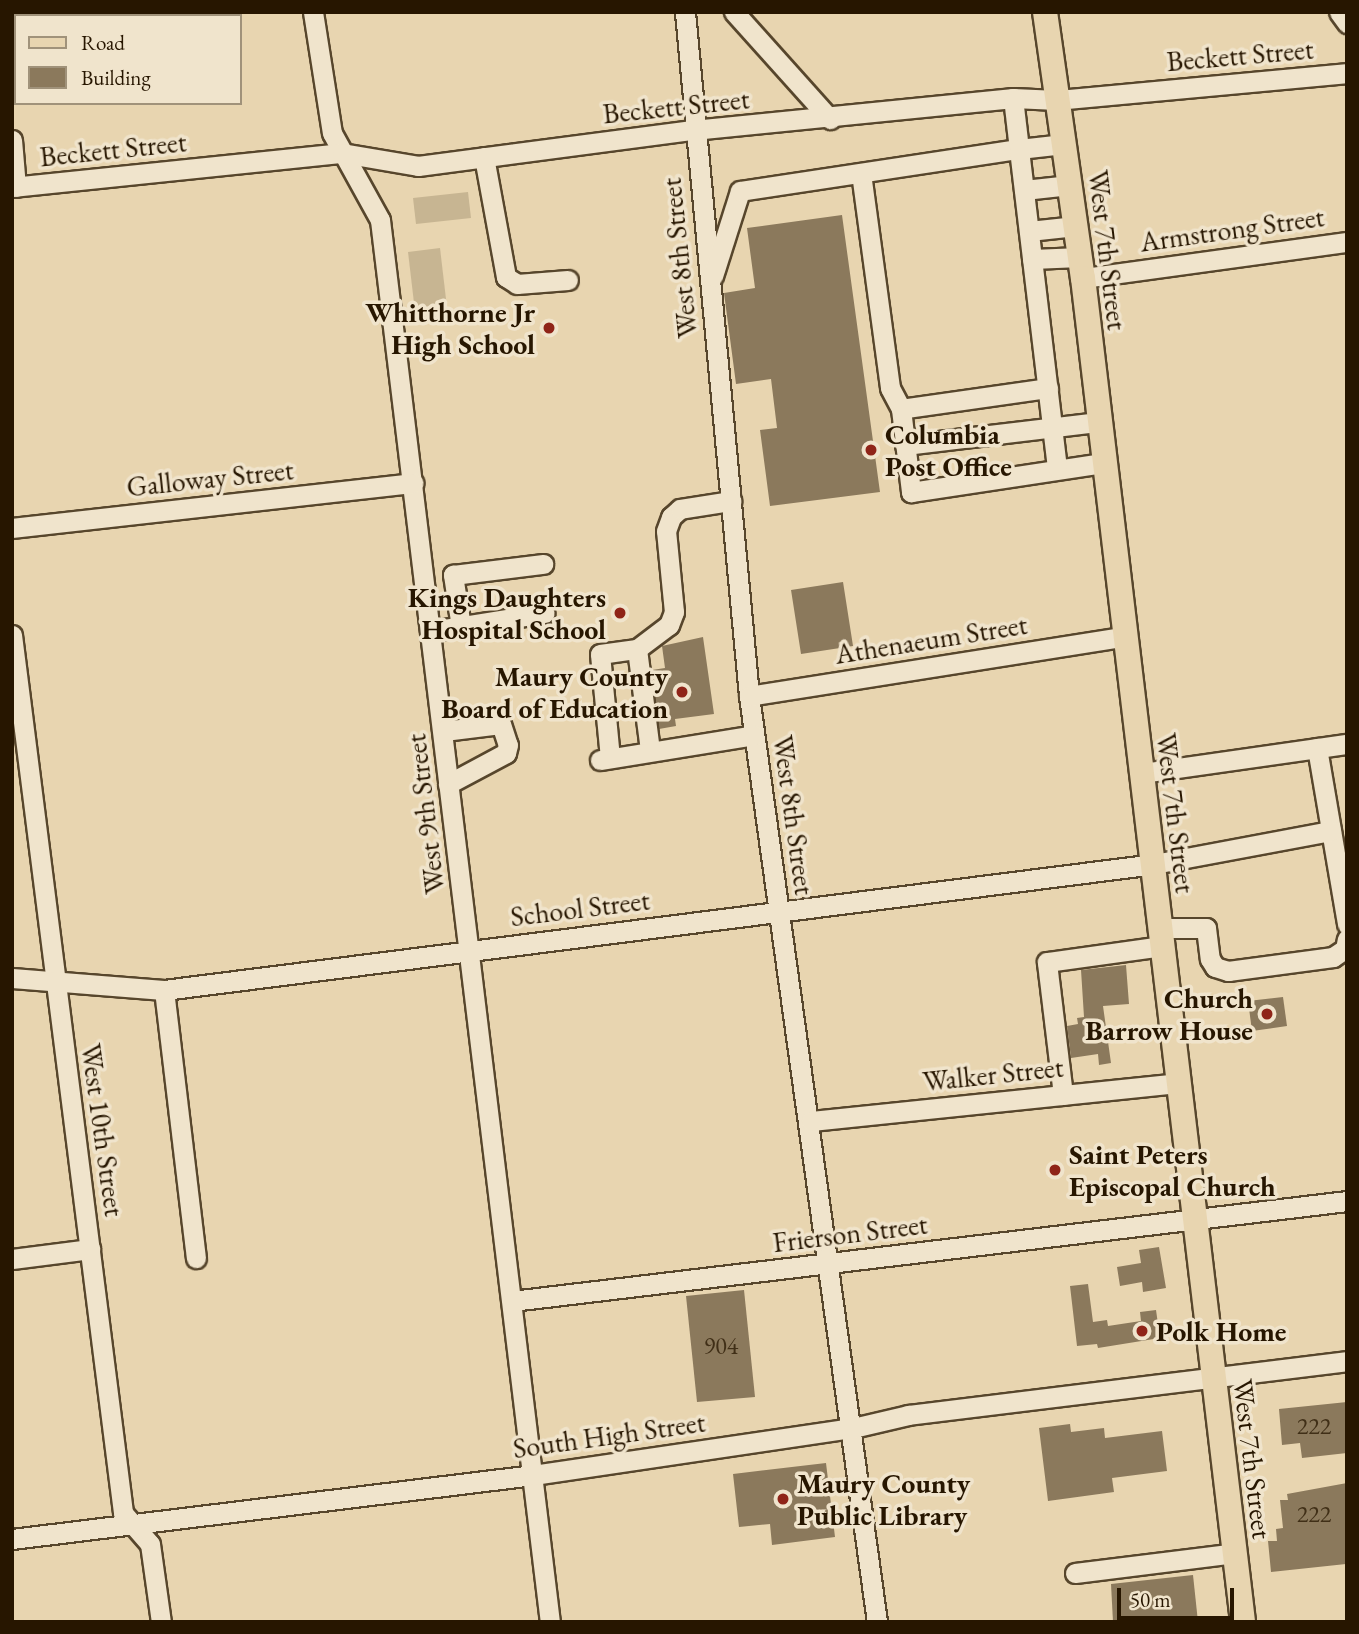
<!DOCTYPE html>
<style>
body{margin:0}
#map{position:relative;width:1359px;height:1634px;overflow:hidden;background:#e8d5b0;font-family:"EB Garamond",serif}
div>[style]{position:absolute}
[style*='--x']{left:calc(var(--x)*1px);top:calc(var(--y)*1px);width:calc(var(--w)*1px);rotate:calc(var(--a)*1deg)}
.green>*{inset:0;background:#c7b592}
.building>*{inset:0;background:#8b795c}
.roads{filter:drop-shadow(2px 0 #57462c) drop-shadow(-2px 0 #57462c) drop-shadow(0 2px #57462c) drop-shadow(0 -2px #57462c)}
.minor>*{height:19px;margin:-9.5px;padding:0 9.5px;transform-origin:9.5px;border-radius:9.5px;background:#f0e4cc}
.major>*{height:24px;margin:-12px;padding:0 12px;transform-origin:12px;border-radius:12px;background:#e8d5b0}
.dots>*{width:19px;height:19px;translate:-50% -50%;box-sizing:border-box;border:4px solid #f0e4cc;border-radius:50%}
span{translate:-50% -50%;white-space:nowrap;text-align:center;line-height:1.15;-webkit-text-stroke:7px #f0e4cc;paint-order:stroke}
.number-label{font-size:24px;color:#402f17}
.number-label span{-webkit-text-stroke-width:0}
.street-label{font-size:28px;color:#271600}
.poi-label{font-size:28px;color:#271600;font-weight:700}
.right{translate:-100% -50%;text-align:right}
.left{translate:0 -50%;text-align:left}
.frame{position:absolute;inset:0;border:14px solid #271600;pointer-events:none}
.legend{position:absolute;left:14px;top:14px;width:228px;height:91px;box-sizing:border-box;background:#f0e4cc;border:2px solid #a0927a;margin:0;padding:9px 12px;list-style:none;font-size:21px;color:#271600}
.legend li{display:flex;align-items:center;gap:14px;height:35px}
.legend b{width:35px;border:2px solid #a0927a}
.scale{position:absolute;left:1117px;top:1588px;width:117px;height:32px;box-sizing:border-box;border:4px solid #271600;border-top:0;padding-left:9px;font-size:21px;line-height:24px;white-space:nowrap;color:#271600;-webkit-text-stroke:5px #f0e4cc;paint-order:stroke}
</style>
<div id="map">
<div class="green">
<i style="clip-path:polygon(468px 192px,471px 218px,416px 224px,413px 198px)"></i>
<i style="clip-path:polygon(440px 248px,448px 316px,416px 320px,408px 252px)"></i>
</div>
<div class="building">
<i style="clip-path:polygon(842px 215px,880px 492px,770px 506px,760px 430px,777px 428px,771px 379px,736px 384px,724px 293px,755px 288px,747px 228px)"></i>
<i style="clip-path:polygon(843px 582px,853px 646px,801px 654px,791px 590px)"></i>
<i style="clip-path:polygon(703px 637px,714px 714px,675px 719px,676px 726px,659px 729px,652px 670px,665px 668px,662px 646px)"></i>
<i style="clip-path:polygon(1126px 965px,1129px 1004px,1103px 1006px,1111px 1063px,1099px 1065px,1098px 1054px,1071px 1058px,1067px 1026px,1078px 1024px,1077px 1018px,1084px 1017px,1081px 970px)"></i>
<i style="clip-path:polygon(1283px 997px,1287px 1026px,1252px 1031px,1248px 1001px)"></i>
<i style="clip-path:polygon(1159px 1247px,1166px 1288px,1143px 1292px,1142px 1282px,1120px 1286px,1117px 1267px,1141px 1263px,1139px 1250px)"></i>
<i style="clip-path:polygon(1088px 1284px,1093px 1322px,1107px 1320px,1108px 1326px,1141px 1321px,1140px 1312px,1156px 1310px,1160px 1338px,1098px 1348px,1097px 1344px,1077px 1346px,1070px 1286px)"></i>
<i style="clip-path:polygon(744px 1290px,755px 1397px,697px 1402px,686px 1296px)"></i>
<i style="clip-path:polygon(1347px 1402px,1347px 1453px,1302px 1458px,1300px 1443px,1282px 1445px,1279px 1409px)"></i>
<i style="clip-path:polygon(1070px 1424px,1071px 1432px,1104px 1428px,1105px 1438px,1162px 1431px,1167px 1471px,1112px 1478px,1114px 1492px,1048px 1501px,1039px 1428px)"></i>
<i style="clip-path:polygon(826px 1463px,835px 1537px,772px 1545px,770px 1524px,739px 1527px,733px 1474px)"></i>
<i style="clip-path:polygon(1347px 1483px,1346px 1564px,1271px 1572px,1268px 1541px,1277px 1541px,1276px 1529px,1283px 1528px,1280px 1500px,1288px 1500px,1287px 1494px)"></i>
<i style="clip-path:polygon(1193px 1575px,1198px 1622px,1113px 1622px,1111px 1584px)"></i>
</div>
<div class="roads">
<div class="minor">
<i style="--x:313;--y:12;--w:122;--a:81.1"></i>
<i style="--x:332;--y:133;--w:99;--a:61.1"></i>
<i style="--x:380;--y:220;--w:1412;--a:83.09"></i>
<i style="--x:685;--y:12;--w:687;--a:84.65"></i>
<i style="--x:749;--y:696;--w:935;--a:82.13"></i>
<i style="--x:734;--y:12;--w:144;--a:48.1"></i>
<i style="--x:1339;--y:12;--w:14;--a:54"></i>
<i style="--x:12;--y:140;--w:47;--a:85.1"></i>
<i style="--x:484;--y:157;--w:122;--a:79.6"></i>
<i style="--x:506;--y:277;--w:13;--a:32"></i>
<i style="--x:517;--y:284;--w:51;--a:-4.5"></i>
<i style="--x:861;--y:173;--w:217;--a:82.3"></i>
<i style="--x:890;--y:388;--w:24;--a:62"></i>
<i style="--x:12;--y:187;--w:332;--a:-5.9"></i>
<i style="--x:342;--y:153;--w:77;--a:9.7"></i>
<i style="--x:418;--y:166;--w:277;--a:-7.5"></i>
<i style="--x:693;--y:130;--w:322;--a:-5.7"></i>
<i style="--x:1013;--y:98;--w:44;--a:2.6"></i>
<i style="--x:1057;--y:100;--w:291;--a:-5.3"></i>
<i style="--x:1024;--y:190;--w:46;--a:-6.2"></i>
<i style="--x:1029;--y:231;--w:47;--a:-6.1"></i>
<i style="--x:1032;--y:259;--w:48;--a:-2.4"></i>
<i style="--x:713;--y:276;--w:89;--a:-72.4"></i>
<i style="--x:740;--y:191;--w:282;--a:-8.6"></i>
<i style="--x:1019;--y:149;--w:51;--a:-96.7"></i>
<i style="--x:1083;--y:278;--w:266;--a:-7.8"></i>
<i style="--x:1048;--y:388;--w:148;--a:171.9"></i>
<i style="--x:901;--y:409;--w:84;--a:83.1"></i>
<i style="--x:911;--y:492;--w:194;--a:-8.6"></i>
<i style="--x:905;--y:445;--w:195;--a:-6.8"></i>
<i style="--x:1057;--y:468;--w:321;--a:-96.8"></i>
<i style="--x:1019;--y:149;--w:45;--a:-6.3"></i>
<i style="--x:12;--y:528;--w:404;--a:-6.4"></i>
<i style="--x:461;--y:627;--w:53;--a:-98.7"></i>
<i style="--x:453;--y:575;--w:91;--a:-7"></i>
<i style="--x:432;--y:631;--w:114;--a:-9.1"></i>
<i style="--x:12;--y:635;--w:885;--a:82.79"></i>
<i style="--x:123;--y:1513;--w:41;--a:48.9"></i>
<i style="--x:150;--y:1544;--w:79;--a:82"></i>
<i style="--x:637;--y:649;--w:103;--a:82.7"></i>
<i style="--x:749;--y:696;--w:378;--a:-9"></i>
<i style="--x:444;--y:731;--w:57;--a:-7"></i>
<i style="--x:501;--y:724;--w:22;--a:72"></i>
<i style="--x:508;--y:745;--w:8;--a:104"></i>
<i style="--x:506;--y:753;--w:66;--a:151.9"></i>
<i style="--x:1317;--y:748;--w:179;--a:80.3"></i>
<i style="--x:610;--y:758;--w:104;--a:-95.5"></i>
<i style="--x:600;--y:654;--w:37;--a:-8"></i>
<i style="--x:637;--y:649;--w:40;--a:-37"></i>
<i style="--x:669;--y:625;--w:14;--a:-69"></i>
<i style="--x:674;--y:612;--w:81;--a:-95.6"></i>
<i style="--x:666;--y:531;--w:15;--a:-70"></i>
<i style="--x:671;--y:517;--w:12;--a:-42"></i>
<i style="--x:680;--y:509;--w:52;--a:-8.9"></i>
<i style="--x:600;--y:760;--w:156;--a:-9.2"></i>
<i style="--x:1142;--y:773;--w:207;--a:-8.1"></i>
<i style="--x:1160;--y:928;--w:46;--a:0"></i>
<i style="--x:1206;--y:928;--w:31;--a:83"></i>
<i style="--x:1210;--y:959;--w:9;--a:58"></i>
<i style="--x:1215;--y:967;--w:14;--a:17"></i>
<i style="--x:1228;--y:971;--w:106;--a:-7.6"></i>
<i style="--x:1333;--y:957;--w:14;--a:-34"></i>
<i style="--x:1345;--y:949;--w:10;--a:-79"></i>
<i style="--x:12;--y:978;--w:152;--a:4.5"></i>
<i style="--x:164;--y:990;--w:998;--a:-7.25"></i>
<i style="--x:1154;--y:864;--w:180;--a:-10.6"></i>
<i style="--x:164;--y:990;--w:270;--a:83.2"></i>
<i style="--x:1063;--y:1095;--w:134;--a:-96.9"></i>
<i style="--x:1047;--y:962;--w:116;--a:-7.9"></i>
<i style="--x:811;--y:1121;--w:371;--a:-5.9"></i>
<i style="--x:12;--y:1259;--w:79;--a:-7.3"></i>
<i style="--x:512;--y:1301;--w:841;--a:-6.83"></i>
<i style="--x:12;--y:1539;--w:525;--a:-7"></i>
<i style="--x:533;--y:1475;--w:323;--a:-8.4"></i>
<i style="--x:853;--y:1428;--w:57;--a:-13.3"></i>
<i style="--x:908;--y:1415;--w:442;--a:-7"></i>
<i style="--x:1075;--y:1573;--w:161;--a:-7.1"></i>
</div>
<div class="major">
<i style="--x:1045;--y:12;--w:269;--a:81.9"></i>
<i style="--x:1083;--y:278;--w:1353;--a:83.21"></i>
</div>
</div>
<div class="dots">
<i style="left:549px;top:328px;background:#8f2418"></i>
<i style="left:871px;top:450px;background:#8f2418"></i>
<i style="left:620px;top:613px;background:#8f2418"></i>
<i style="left:682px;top:692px;background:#8f2418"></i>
<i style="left:1267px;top:1014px;background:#8f2418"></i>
<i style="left:1055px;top:1170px;background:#8f2418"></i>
<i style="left:1142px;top:1331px;background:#8f2418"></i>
<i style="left:783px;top:1499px;background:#8f2418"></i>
</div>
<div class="number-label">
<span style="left:721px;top:1346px">904</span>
<span style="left:1314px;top:1426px">222</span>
<span style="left:1314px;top:1514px">222</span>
</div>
<div class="street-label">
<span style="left:1240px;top:55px;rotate:-5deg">Beckett Street</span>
<span style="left:676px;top:106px;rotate:-6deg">Beckett Street</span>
<span style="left:113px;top:149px;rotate:-6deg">Beckett Street</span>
<span style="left:1232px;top:229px;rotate:-8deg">Armstrong Street</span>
<span style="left:1108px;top:250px;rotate:83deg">West 7th Street</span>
<span style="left:679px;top:258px;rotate:-96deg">West 8th Street</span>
<span style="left:210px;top:478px;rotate:-6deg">Galloway Street</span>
<span style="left:931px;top:639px;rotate:-9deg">Athenaeum Street</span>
<span style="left:1176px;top:813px;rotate:83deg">West 7th Street</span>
<span style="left:425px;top:814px;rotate:-97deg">West 9th Street</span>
<span style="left:794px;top:815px;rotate:82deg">West 8th Street</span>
<span style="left:580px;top:908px;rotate:-7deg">School Street</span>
<span style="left:993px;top:1074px;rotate:-6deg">Walker Street</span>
<span style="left:103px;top:1130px;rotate:82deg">West 10th Street</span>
<span style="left:850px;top:1233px;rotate:-7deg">Frierson Street</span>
<span style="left:609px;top:1435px;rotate:-8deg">South High Street</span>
<span style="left:1253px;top:1459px;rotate:83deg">West 7th Street</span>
</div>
<div class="poi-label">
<span class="right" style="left:535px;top:328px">Whitthorne Jr<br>High School</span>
<span class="left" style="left:885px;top:450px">Columbia<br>Post Office</span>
<span class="right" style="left:606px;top:613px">Kings Daughters<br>Hospital School</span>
<span class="right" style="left:668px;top:692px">Maury County<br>Board of Education</span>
<span class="right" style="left:1253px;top:1014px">Church<br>Barrow House</span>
<span class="left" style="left:1069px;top:1170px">Saint Peters<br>Episcopal Church</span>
<span class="left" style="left:1156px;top:1331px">Polk Home</span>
<span class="left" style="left:797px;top:1499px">Maury County<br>Public Library</span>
</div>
<div class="frame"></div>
<ul class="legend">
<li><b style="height:9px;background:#e8d5b0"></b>Road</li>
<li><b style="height:19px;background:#8b795c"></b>Building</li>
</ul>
<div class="scale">50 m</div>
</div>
